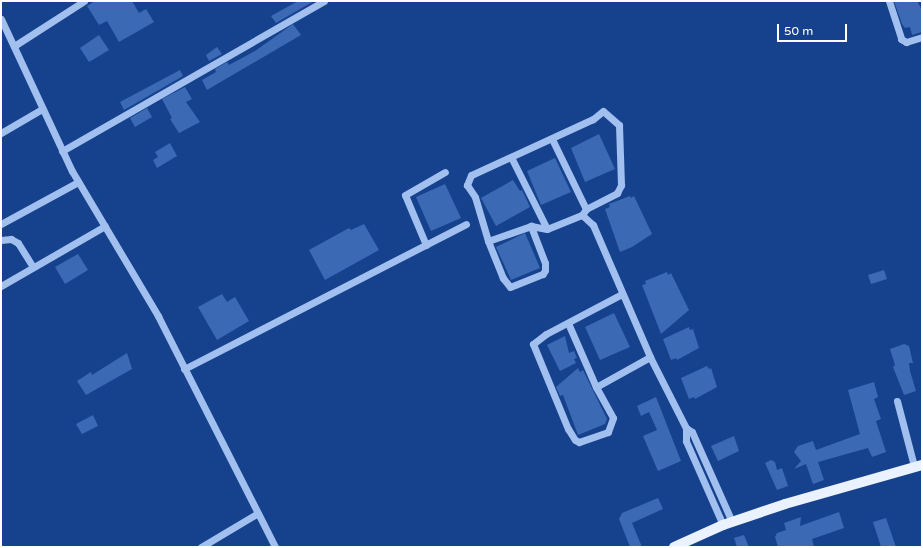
<!DOCTYPE html>
<style>
body{margin:0}
#map{position:relative;width:923px;height:548px;overflow:hidden;background:#16428d;font-family:"Varela Round",sans-serif}
div>[style]{position:absolute}
[style*='--x']{left:calc(var(--x)*1px);top:calc(var(--y)*1px);width:calc(var(--w)*1px);rotate:calc(var(--a)*1deg)}
.building>*{inset:0;background:#3b69b4}
.minor>*{height:7px;margin:-3.5px;padding:0 3.5px;transform-origin:3.5px;border-radius:3.5px;background:#a1bfef}
.major>*{height:10px;margin:-5px;padding:0 5px;transform-origin:5px;border-radius:5px;background:#eaf1ff}
span{translate:-50% -50%;white-space:nowrap;text-align:center;line-height:1.15;-webkit-text-stroke:3px #16428d;paint-order:stroke}
.frame{position:absolute;inset:0;border:2px solid #fff;pointer-events:none}
.scale{position:absolute;left:777px;top:24px;width:70px;height:18px;box-sizing:border-box;border:2px solid #fff;border-top:0;padding-left:5px;font-size:12px;line-height:14px;white-space:nowrap;color:#fff;-webkit-text-stroke:3px #16428d;paint-order:stroke}
</style>
<div id="map">
<div class="building">
<i style="clip-path:polygon(95px 1px,132px 1px,139px 13px,146px 9px,154px 22px,119px 42px,107px 21px,99px 25px,87px 6px)"></i>
<i style="clip-path:polygon(298px 1px,314px 1px,276px 23px,271px 16px)"></i>
<i style="clip-path:polygon(894px 1px,917px 1px,922px 10px,922px 32px,912px 35px,910px 27px,905px 28px,902px 24px)"></i>
<i style="clip-path:polygon(293px 24px,301px 35px,207px 90px,202px 80px,216px 72px,215px 69px,227px 62px,229px 65px,255px 51px)"></i>
<i style="clip-path:polygon(99px 35px,109px 50px,89px 62px,80px 48px)"></i>
<i style="clip-path:polygon(217px 47px,222px 54px,209px 61px,206px 55px)"></i>
<i style="clip-path:polygon(180px 70px,183px 76px,124px 110px,120px 102px)"></i>
<i style="clip-path:polygon(185px 87px,192px 99px,186px 102px,200px 122px,179px 133px,170px 119px,172px 118px,162px 99px)"></i>
<i style="clip-path:polygon(147px 108px,152px 117px,135px 127px,130px 118px)"></i>
<i style="clip-path:polygon(599px 134px,615px 169px,585px 182px,571px 148px)"></i>
<i style="clip-path:polygon(170px 143px,177px 156px,157px 168px,153px 160px,158px 157px,155px 152px)"></i>
<i style="clip-path:polygon(555px 158px,571px 192px,541px 205px,527px 171px)"></i>
<i style="clip-path:polygon(513px 180px,520px 191px,522px 190px,530px 207px,496px 226px,481px 198px)"></i>
<i style="clip-path:polygon(445px 184px,461px 218px,431px 231px,416px 197px)"></i>
<i style="clip-path:polygon(630px 196px,631px 198px,634px 196px,652px 234px,632px 247px,620px 252px,605px 209px,610px 207px,609px 204px)"></i>
<i style="clip-path:polygon(364px 224px,379px 250px,325px 280px,309px 250px,349px 228px,351px 230px)"></i>
<i style="clip-path:polygon(525px 233px,540px 268px,511px 280px,496px 247px)"></i>
<i style="clip-path:polygon(78px 254px,88px 270px,65px 284px,55px 267px)"></i>
<i style="clip-path:polygon(884px 270px,887px 279px,871px 284px,868px 275px)"></i>
<i style="clip-path:polygon(667px 272px,668px 275px,671px 273px,689px 310px,661px 334px,642px 285px,646px 284px,645px 281px)"></i>
<i style="clip-path:polygon(222px 294px,227px 302px,235px 297px,249px 321px,217px 340px,198px 307px)"></i>
<i style="clip-path:polygon(614px 313px,630px 347px,600px 360px,585px 327px)"></i>
<i style="clip-path:polygon(689px 327px,690px 330px,693px 329px,699px 348px,677px 360px,676px 358px,671px 360px,663px 339px)"></i>
<i style="clip-path:polygon(565px 336px,569px 353px,574px 351px,577px 358px,574px 359px,576px 363px,560px 371px,547px 345px)"></i>
<i style="clip-path:polygon(904px 344px,909px 346px,913px 363px,909px 363px,910px 371px,916px 391px,904px 395px,893px 367px,895px 365px,890px 349px)"></i>
<i style="clip-path:polygon(127px 353px,132px 369px,86px 395px,77px 381px,91px 372px,92px 375px)"></i>
<i style="clip-path:polygon(707px 366px,709px 369px,711px 368px,717px 387px,695px 399px,694px 397px,689px 399px,681px 378px)"></i>
<i style="clip-path:polygon(578px 368px,580px 372px,583px 370px,607px 419px,605px 424px,578px 435px,563px 395px,560px 396px,556px 387px)"></i>
<i style="clip-path:polygon(874px 382px,878px 397px,874px 399px,881px 419px,876px 421px,886px 452px,872px 457px,868px 448px,818px 462px,824px 480px,813px 484px,806px 464px,794px 469px,801px 461px,794px 452px,798px 446px,813px 441px,816px 450px,860px 434px,848px 390px)"></i>
<i style="clip-path:polygon(656px 397px,681px 461px,658px 471px,643px 436px,657px 430px,649px 412px,641px 416px,637px 406px)"></i>
<i style="clip-path:polygon(93px 415px,98px 426px,82px 434px,76px 424px)"></i>
<i style="clip-path:polygon(734px 436px,739px 451px,718px 461px,711px 446px)"></i>
<i style="clip-path:polygon(771px 460px,775px 462px,777px 470px,782px 468px,788px 486px,777px 490px,765px 463px)"></i>
<i style="clip-path:polygon(658px 498px,663px 509px,632px 523px,642px 547px,630px 547px,619px 519px,622px 513px)"></i>
<i style="clip-path:polygon(839px 512px,844px 528px,812px 539px,814px 547px,778px 547px,775px 537px,777px 533px,786px 530px,784px 523px,801px 517px,800px 526px)"></i>
<i style="clip-path:polygon(886px 518px,896px 547px,881px 547px,873px 522px)"></i>
<i style="clip-path:polygon(744px 535px,749px 547px,737px 547px,734px 538px)"></i>
</div>
<div class="minor">
<i style="--x:889;--y:1;--w:40;--a:72"></i>
<i style="--x:901;--y:39;--w:6;--a:31"></i>
<i style="--x:906;--y:42;--w:17;--a:-17"></i>
<i style="--x:1;--y:19;--w:168;--a:65"></i>
<i style="--x:72;--y:171;--w:169;--a:59.3"></i>
<i style="--x:158;--y:316;--w:259;--a:63.1"></i>
<i style="--x:14;--y:46;--w:83;--a:-32.7"></i>
<i style="--x:1;--y:133;--w:48;--a:-30.3"></i>
<i style="--x:552;--y:139;--w:78;--a:64.1"></i>
<i style="--x:62;--y:151;--w:302;--a:-29.8"></i>
<i style="--x:511;--y:157;--w:80;--a:63.4"></i>
<i style="--x:582;--y:215;--w:15;--a:42"></i>
<i style="--x:593;--y:225;--w:144;--a:66.6"></i>
<i style="--x:650;--y:357;--w:80;--a:63.1"></i>
<i style="--x:1;--y:224;--w:88;--a:-28.6"></i>
<i style="--x:1;--y:240;--w:10;--a:-6"></i>
<i style="--x:11;--y:239;--w:8;--a:30"></i>
<i style="--x:18;--y:243;--w:28;--a:58"></i>
<i style="--x:488;--y:241;--w:46;--a:-19.2"></i>
<i style="--x:531;--y:226;--w:16;--a:11"></i>
<i style="--x:547;--y:229;--w:38;--a:-22"></i>
<i style="--x:582;--y:215;--w:7;--a:-56"></i>
<i style="--x:586;--y:209;--w:35;--a:-27"></i>
<i style="--x:617;--y:193;--w:9;--a:-63"></i>
<i style="--x:621;--y:185;--w:60;--a:-91.9"></i>
<i style="--x:619;--y:125;--w:21;--a:-139"></i>
<i style="--x:603;--y:111;--w:13;--a:141"></i>
<i style="--x:593;--y:119;--w:134;--a:155.3"></i>
<i style="--x:471;--y:175;--w:11;--a:112"></i>
<i style="--x:467;--y:185;--w:14;--a:56"></i>
<i style="--x:475;--y:197;--w:46;--a:73.5"></i>
<i style="--x:488;--y:241;--w:40;--a:68"></i>
<i style="--x:503;--y:278;--w:11;--a:52"></i>
<i style="--x:510;--y:287;--w:35;--a:-22"></i>
<i style="--x:543;--y:274;--w:4;--a:-63"></i>
<i style="--x:545;--y:270;--w:7;--a:-90"></i>
<i style="--x:545;--y:263;--w:40;--a:-111"></i>
<i style="--x:426;--y:245;--w:54;--a:-112.8"></i>
<i style="--x:405;--y:195;--w:46;--a:-29.9"></i>
<i style="--x:1;--y:286;--w:120;--a:-30"></i>
<i style="--x:568;--y:323;--w:70;--a:66.4"></i>
<i style="--x:596;--y:387;--w:35;--a:61"></i>
<i style="--x:613;--y:418;--w:15;--a:110"></i>
<i style="--x:608;--y:432;--w:31;--a:161"></i>
<i style="--x:579;--y:442;--w:4;--a:-153"></i>
<i style="--x:575;--y:440;--w:13;--a:-122"></i>
<i style="--x:568;--y:429;--w:92;--a:-112.4"></i>
<i style="--x:533;--y:344;--w:16;--a:-38"></i>
<i style="--x:546;--y:334;--w:86;--a:-27.8"></i>
<i style="--x:184;--y:369;--w:317;--a:-27.2"></i>
<i style="--x:596;--y:387;--w:62;--a:-29.1"></i>
<i style="--x:897;--y:401;--w:67;--a:75.3"></i>
<i style="--x:723;--y:525;--w:92;--a:-113.8"></i>
<i style="--x:686;--y:441;--w:13;--a:-90"></i>
<i style="--x:686;--y:428;--w:7;--a:34"></i>
<i style="--x:692;--y:432;--w:98;--a:66"></i>
<i style="--x:201;--y:547;--w:66;--a:-30.8"></i>
</div>
<div class="major">
<i style="--x:674;--y:547;--w:54;--a:-24.2"></i>
<i style="--x:723;--y:525;--w:65;--a:-18.7"></i>
<i style="--x:785;--y:504;--w:142;--a:-15.9"></i>
</div>
<div class="frame"></div>
<div class="scale">50 m</div>
</div>
